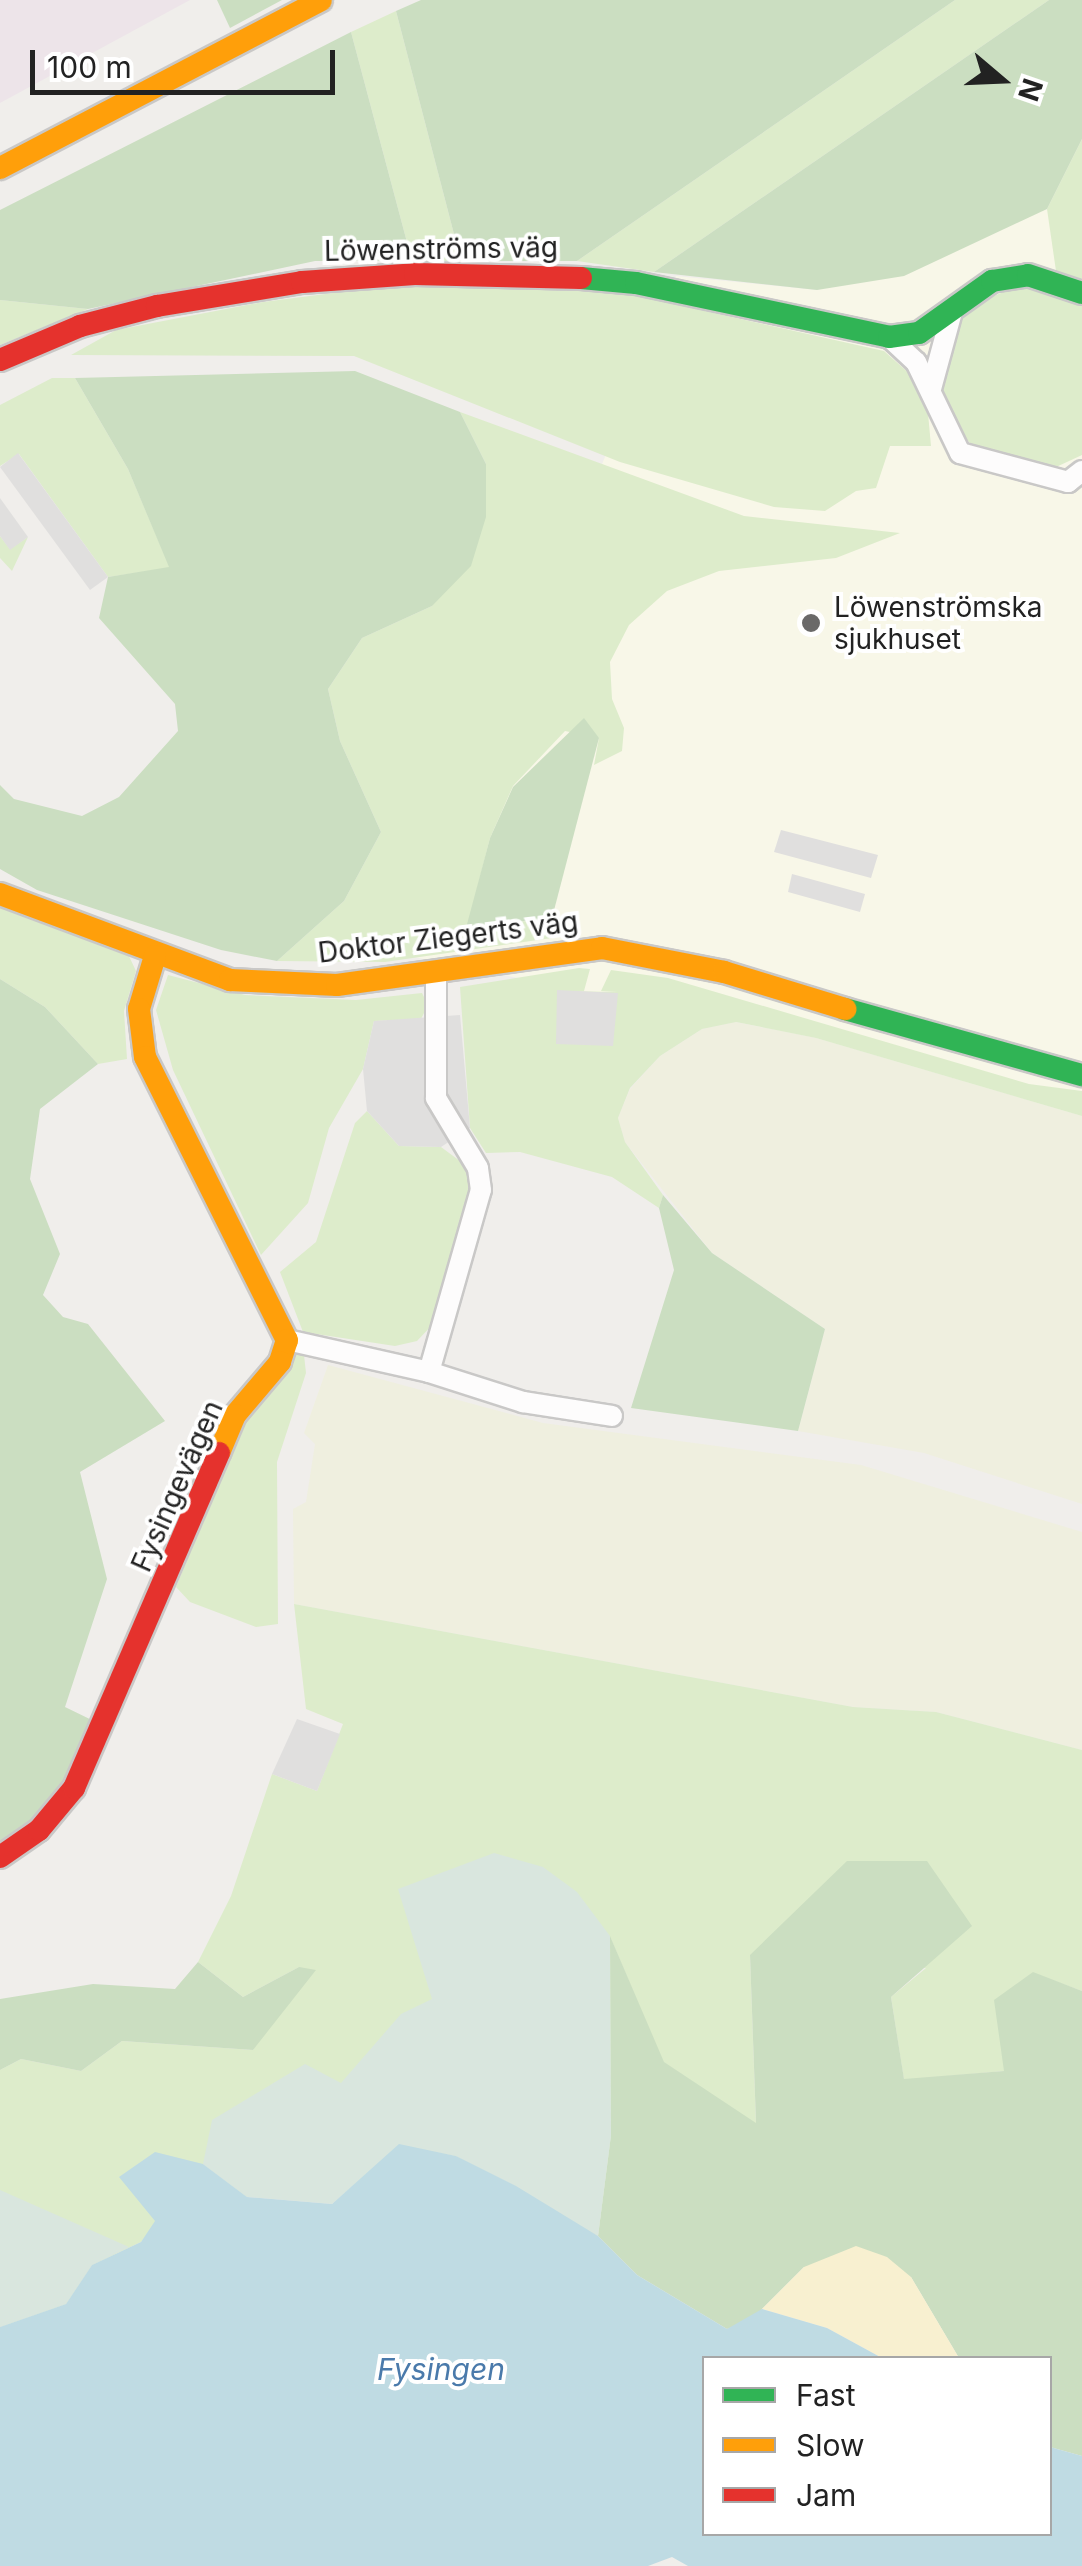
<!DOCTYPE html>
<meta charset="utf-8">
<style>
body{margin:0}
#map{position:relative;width:1082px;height:2566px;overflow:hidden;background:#f0eeeb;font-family:Inter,sans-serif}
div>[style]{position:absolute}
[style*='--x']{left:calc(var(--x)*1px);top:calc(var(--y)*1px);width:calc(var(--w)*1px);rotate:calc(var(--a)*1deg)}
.industrial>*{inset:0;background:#ede4e9}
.education>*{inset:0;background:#f8f7e8}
.farmland>*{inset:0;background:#efefdf}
.grass>*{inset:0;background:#ddeccb}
.forest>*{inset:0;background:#cbdec1}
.wetland>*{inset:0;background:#d9e6de}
.sand>*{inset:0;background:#f8f0d0}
.parking>*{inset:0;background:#e0dfde}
.water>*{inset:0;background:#bfdbe3}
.roads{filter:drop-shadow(2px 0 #c9c8c7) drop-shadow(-2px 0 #c9c8c7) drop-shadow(0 2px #c9c8c7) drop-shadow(0 -2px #c9c8c7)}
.street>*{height:20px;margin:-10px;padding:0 10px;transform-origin:10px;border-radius:10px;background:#fdfcfc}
.fast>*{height:22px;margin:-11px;padding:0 11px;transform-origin:11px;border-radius:11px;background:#30b455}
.slow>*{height:22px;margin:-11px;padding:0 11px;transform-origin:11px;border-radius:11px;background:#ff9f0a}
.jam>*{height:22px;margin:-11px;padding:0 11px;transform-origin:11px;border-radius:11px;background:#e5322d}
.dots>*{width:28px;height:28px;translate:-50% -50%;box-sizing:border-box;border:5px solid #fff;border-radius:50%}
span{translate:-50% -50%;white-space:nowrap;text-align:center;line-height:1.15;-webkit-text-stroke:8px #fff;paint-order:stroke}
.street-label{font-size:28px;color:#222}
.poi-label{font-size:28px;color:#222}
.left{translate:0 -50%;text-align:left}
.water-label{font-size:30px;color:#4a7aab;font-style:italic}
.legend{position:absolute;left:702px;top:2356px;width:350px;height:180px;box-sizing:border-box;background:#fff;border:2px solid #a7a7a7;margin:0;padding:12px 18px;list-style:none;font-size:30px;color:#222}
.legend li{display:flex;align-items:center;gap:20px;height:50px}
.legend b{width:50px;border:2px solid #a7a7a7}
.north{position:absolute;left:952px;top:30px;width:100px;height:100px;-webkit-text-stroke:8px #fff;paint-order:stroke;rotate:109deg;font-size:28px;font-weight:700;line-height:40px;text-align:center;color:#222}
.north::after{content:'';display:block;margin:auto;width:35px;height:45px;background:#222;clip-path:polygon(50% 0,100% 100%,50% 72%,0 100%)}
.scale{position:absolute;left:30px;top:50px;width:305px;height:45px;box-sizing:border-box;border:5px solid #222;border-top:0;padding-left:12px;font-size:30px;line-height:35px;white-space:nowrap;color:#222;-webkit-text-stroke:8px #fff;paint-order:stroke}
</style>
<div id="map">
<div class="industrial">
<i style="clip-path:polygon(0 0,190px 0,0 103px)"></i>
</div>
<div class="education">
<i style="clip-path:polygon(1082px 139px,1082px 1116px,816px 1038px,409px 956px,676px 276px,817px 290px,1047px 209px)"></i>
</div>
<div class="farmland">
<i style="clip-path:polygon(735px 1022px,816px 1038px,1082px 1116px,1082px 1504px,924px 1453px,798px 1431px,825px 1329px,712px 1253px,625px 1142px,618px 1118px,630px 1089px,660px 1056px,702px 1029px)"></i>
<i style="clip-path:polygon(328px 1365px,543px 1423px,861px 1465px,1082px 1532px,1082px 1750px,936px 1712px,853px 1707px,294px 1604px,293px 1509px,306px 1502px,315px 1444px,304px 1433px)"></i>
</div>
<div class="grass">
<i style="clip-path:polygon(955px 0,1049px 0,654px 272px,577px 261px)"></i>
<i style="clip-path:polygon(396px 11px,461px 261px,412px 261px,351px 32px)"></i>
<i style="clip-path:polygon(1082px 139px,1082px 279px,1056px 271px,1047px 209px)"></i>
<i style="clip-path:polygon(507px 284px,633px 295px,884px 351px,911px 375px,928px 413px,931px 446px,890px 446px,876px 488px,856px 491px,825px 511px,774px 507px,620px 462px,354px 356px,71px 355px,116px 330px,263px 302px,380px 287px)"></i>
<i style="clip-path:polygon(1022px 284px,1082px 303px,1082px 455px,1054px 468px,974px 447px,952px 425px,939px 393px,961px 310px)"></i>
<i style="clip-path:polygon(0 300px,88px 309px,0 345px)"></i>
<i style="clip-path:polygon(52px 378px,75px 378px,128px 469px,170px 568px,108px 577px,19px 454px,0 466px,0 405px)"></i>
<i style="clip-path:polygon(460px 412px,744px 516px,900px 533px,836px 558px,719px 571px,667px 591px,629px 625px,610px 662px,612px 699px,624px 728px,622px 751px,594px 765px,599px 738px,565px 731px,513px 786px,490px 838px,467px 928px,552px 918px,552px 938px,385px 962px,277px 961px,344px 901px,381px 832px,340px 741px,328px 689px,362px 638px,432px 606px,486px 464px)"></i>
<i style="clip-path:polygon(0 536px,10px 549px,28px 537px,12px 571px,0 558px)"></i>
<i style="clip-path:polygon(0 905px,128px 954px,136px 971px,124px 1011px,127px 1059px,98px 1064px,45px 1007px,0 979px)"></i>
<i style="clip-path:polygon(579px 968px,590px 969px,584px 991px,557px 991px,617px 992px,601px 991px,611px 970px,668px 978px,1029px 1084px,1082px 1091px,1082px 1116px,816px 1038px,736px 1022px,702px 1029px,660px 1056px,630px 1088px,618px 1118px,625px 1142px,663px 1195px,659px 1208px,612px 1177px,520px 1152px,486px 1153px,470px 1128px,460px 987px)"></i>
<i style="clip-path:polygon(168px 975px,245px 995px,356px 1000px,422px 993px,428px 1005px,421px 1019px,374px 1021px,363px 1069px,329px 1128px,308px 1203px,261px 1255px,173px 1070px,156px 1010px)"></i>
<i style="clip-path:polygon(367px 1111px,399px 1146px,441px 1147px,464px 1164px,473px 1185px,435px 1322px,417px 1341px,395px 1346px,303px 1332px,280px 1272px,316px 1242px,355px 1123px)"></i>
<i style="clip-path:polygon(294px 1351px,304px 1355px,306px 1373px,277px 1462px,278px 1624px,256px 1627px,190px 1602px,176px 1587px,240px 1431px)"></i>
<i style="clip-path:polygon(294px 1604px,853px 1707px,936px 1712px,1082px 1750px,1082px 1991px,1033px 1973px,1004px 2071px,904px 2080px,891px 1997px,926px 1968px,750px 1955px,756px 2124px,663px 2062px,611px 1939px,611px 2135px,598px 2236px,456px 2156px,400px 2145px,247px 2197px,203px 2164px,141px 2242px,92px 2265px,66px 2304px,0 2327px,0 2070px,21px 2059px,81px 2071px,122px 2041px,253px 2050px,299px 1967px,243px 1997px,198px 1962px,231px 1896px,272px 1774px,317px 1791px,343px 1724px,306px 1709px)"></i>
</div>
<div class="forest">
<i style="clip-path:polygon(217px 0,282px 0,230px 28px)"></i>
<i style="clip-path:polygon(421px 0,955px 0,577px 261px,461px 261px,396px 11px)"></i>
<i style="clip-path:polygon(1049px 0,1082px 0,1082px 139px,1047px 209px,904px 276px,817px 290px,654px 272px)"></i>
<i style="clip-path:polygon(351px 32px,412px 261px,315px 261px,88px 309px,0 300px,0 210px)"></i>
<i style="clip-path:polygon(355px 371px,460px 412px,486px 464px,486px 517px,471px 566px,432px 606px,362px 638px,328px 689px,340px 741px,381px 832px,344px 901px,277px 961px,221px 950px,37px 890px,0 869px,0 785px,14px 799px,82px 816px,119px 797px,178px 731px,175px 704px,99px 618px,108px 577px,169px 567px,128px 469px,75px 378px)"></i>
<i style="clip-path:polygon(584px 718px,599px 738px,552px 918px,466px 928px,490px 838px,513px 787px)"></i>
<i style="clip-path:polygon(0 979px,45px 1007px,98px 1064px,40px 1109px,30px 1179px,60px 1254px,43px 1295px,63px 1317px,88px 1324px,165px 1421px,80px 1472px,107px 1579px,65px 1707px,100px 1724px,68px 1785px,0 1849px)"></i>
<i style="clip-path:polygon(663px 1195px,712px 1253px,825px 1329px,798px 1431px,631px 1408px,674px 1270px,659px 1208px)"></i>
<i style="clip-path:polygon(847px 1861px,927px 1861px,972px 1926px,891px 1997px,904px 2079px,1004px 2071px,994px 2000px,1033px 1972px,1082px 1991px,1082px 2456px,1050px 2447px,1050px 2358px,959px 2358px,911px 2277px,804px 2267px,751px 2320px,727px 2329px,637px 2275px,598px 2236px,611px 2135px,610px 1936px,664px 2062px,756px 2123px,750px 1955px)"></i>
<i style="clip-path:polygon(198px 1962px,243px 1997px,299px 1967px,316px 1970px,253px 2050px,122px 2041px,81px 2071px,21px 2059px,0 2070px,0 1999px,93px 1984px,175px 1989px)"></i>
</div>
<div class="wetland">
<i style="clip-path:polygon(494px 1853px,543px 1867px,577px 1892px,610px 1936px,611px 2135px,598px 2236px,456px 2156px,400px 2145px,332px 2204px,247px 2197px,203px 2164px,212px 2120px,305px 2064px,341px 2083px,401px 2014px,432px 1999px,398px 1889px)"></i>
<i style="clip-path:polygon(0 2190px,129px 2247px,92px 2265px,66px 2304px,0 2327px)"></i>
</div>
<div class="sand">
<i style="clip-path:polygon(856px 2246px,887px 2257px,911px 2277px,959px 2358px,882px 2358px,827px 2328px,762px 2309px,804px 2267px)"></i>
</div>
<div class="parking">
<i style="clip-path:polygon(18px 453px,108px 577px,90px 590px,0 467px)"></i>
<i style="clip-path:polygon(0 498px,28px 537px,10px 550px,0 536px)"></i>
<i style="clip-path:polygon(781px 830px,878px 855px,871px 878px,774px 852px)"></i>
<i style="clip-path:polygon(792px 874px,865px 894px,860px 912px,788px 892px)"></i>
<i style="clip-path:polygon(557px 990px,618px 993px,613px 1046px,556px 1044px)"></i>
<i style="clip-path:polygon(460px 1015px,470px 1128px,441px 1147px,399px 1146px,367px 1111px,363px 1069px,374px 1021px)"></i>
<i style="clip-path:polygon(297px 1719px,340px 1734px,317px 1791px,272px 1774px)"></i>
</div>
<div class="water">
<i style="clip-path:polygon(399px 2144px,456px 2156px,516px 2186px,598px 2236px,637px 2275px,727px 2329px,762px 2309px,827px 2328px,882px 2358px,704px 2358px,704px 2534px,1050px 2534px,1050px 2447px,1082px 2456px,1082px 2566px,688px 2566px,672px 2557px,648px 2566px,0 2566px,0 2327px,66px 2304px,92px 2265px,141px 2242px,155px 2221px,119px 2177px,155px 2152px,203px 2164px,247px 2197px,332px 2204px)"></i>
</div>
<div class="roads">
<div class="street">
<i style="--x:889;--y:337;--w:37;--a:43"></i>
<i style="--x:916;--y:362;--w:101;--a:64.2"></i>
<i style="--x:960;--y:453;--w:112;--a:15"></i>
<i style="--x:1068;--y:482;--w:18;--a:-38"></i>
<i style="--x:931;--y:389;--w:84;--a:-74.8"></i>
<i style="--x:287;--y:1340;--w:146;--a:12.7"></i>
<i style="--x:429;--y:1372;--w:99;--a:17.7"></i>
<i style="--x:523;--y:1402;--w:90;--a:8.9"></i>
<i style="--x:429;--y:1372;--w:189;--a:-74.1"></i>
<i style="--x:481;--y:1190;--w:22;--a:-98"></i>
<i style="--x:478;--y:1168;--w:82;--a:-121"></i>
<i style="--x:436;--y:1098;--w:126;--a:-90"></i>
</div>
<div class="fast">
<i style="--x:581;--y:278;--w:55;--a:5.2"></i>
<i style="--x:636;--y:283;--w:259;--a:12"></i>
<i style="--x:889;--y:337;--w:30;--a:-8"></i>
<i style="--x:919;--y:333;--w:90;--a:-35.5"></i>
<i style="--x:992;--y:281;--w:36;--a:-9"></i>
<i style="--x:1028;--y:275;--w:57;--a:18.4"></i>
<i style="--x:845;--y:1009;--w:246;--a:15.6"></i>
</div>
<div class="slow">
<i style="--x:0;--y:168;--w:362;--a:-27.6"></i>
<i style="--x:0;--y:894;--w:246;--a:20.5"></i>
<i style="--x:230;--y:980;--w:107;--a:2.7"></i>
<i style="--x:337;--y:985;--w:268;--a:-7.9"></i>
<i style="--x:602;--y:948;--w:124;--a:11.1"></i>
<i style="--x:724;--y:972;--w:127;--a:17"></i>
<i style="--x:155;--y:956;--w:55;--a:106.8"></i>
<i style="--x:139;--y:1009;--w:48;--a:82.9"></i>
<i style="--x:145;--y:1057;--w:317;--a:63.4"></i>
<i style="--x:287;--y:1340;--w:23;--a:108"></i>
<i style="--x:280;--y:1362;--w:70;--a:130.3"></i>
<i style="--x:235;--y:1415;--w:41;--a:112.8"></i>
</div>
<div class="jam">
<i style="--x:0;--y:360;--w:87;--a:-23"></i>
<i style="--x:80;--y:326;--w:80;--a:-14.6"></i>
<i style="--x:157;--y:306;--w:147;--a:-9.4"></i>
<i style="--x:302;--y:282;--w:113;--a:-4"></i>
<i style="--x:415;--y:274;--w:166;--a:1.4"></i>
<i style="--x:0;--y:1857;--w:47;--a:-34.7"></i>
<i style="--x:39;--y:1830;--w:55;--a:-50.2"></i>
<i style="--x:74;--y:1788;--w:365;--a:-66.6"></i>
</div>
</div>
<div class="dots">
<i style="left:811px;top:623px;background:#6a6968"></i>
</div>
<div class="street-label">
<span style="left:441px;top:249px;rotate:-1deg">Löwenströms väg</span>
<span style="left:448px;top:937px;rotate:-7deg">Doktor Ziegerts väg</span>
<span style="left:177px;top:1486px;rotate:-66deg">Fysingevägen</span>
</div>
<div class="poi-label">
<span class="left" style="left:834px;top:623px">Löwenströmska<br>sjukhuset</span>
</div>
<div class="water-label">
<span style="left:441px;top:2369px">Fysingen</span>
</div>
<ul class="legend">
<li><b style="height:12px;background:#30b455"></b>Fast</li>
<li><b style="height:12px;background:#ff9f0a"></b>Slow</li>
<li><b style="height:12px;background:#e5322d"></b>Jam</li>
</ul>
<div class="north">N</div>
<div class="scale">100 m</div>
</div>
